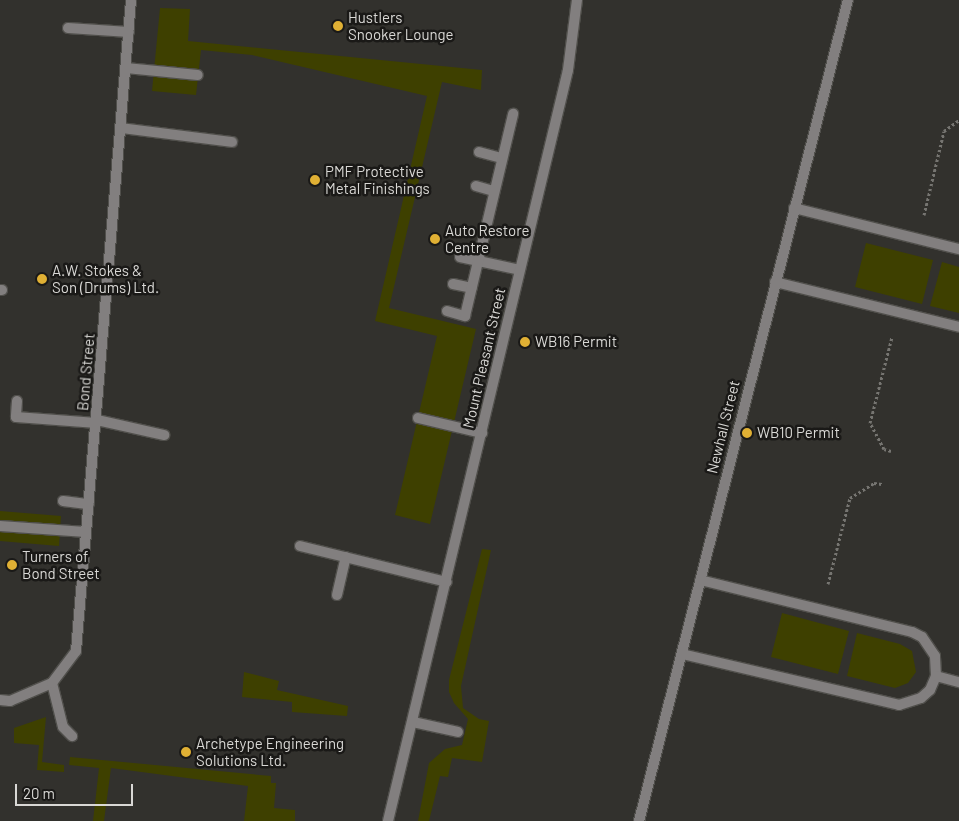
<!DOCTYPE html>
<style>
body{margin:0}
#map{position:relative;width:959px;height:821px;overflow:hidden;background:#32312d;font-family:Barlow,sans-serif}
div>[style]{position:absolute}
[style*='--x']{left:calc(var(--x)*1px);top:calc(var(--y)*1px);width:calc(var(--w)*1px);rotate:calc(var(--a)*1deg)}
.green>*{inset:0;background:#3e4000}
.path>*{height:3px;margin-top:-1.5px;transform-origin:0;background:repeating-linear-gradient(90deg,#767571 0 2.5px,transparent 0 5px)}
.roads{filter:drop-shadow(1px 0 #504f4b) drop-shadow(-1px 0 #504f4b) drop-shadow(0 1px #504f4b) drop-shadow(0 -1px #504f4b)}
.service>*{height:10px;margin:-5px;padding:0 5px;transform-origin:5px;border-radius:5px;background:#827f7f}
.minor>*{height:10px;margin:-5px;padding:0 5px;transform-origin:5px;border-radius:5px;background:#827f7f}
.dots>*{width:14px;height:14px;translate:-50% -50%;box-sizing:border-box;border:2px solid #1a1917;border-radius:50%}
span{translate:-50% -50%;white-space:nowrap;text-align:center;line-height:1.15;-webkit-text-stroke:5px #1a1917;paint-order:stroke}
.poi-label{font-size:15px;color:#d9d8d5}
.left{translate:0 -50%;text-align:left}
.street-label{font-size:15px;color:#d9d8d5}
.scale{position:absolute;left:15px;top:784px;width:118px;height:22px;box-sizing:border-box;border:2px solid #d9d8d5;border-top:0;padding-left:6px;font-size:15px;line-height:18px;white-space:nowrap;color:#d9d8d5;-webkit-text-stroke:4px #1a1917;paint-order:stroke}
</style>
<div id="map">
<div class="green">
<i style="clip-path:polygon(160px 8px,190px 9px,188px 41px,482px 70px,481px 90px,442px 82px,389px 308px,476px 329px,430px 524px,395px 515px,437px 336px,375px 321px,427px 96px,252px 55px,201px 50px,196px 95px,152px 91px)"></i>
<i style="clip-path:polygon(866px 243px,933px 260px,922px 304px,855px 287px)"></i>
<i style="clip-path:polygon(942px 262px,959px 267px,959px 313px,930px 306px)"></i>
<i style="clip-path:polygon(0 511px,61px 516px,59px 546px,0 541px)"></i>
<i style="clip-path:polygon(482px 549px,491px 550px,461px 686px,463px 708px,479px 719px,489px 721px,482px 762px,452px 758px,448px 777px,440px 776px,429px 821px,418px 821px,429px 763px,445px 749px,462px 745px,468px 719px,454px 703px,449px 692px,449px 680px)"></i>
<i style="clip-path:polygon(782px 613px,849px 631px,838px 674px,771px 657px)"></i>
<i style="clip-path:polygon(857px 633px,900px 644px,912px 651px,916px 672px,908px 683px,895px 688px,847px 676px)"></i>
<i style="clip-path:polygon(244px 672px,279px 681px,277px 690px,348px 706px,347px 716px,292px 712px,292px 702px,242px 697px)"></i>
<i style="clip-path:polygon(46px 717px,42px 762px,64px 765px,64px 772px,37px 770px,39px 745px,14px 743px,14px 728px)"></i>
<i style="clip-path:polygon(70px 757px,271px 776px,271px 783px,276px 783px,274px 808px,295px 810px,295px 821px,244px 821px,248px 786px,111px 768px,104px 821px,93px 821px,99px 768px,69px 765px)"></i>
</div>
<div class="path">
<i style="--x:924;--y:215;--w:86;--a:-76.6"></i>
<i style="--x:944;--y:131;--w:19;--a:-36"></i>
<i style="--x:891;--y:451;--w:7;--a:-164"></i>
<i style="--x:884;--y:449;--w:30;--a:-118"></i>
<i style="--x:870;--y:423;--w:89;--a:-75.7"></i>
<i style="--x:828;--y:584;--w:89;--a:-75.7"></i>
<i style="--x:850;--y:498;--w:28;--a:-32"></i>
<i style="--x:874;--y:483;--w:8;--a:7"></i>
</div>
<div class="roads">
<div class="service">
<i style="--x:68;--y:28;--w:61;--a:3.8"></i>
<i style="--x:126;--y:68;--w:72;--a:5.6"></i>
<i style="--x:121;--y:128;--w:112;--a:7.2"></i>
<i style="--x:479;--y:152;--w:24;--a:15"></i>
<i style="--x:476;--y:186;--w:19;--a:16"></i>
<i style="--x:460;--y:257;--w:61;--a:12.2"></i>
<i style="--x:453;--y:284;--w:19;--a:12"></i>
<i style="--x:0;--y:290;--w:2;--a:0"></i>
<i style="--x:447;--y:311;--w:19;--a:16"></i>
<i style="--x:465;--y:316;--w:208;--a:-76.6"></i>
<i style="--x:17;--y:401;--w:16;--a:94"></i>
<i style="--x:16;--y:417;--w:81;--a:4.2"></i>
<i style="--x:418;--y:418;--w:66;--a:13.2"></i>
<i style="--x:97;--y:420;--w:69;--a:12.6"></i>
<i style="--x:63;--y:501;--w:26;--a:7"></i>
<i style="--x:0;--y:526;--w:86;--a:4"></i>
<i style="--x:300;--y:546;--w:151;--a:13.8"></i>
<i style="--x:337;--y:595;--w:39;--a:-77"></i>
<i style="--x:52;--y:683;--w:45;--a:76"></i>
<i style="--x:63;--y:727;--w:13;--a:45"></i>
</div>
<div class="minor">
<i style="--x:794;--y:208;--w:170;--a:14"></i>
<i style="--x:775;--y:282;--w:189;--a:13.7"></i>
<i style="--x:682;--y:654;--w:223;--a:13.2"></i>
<i style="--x:899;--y:705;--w:23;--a:-18"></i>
<i style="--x:921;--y:698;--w:12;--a:-42"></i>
<i style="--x:930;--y:690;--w:15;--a:-67"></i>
<i style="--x:936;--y:676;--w:20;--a:-93"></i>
<i style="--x:935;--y:656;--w:23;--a:-124"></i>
<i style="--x:922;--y:637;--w:11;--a:-153"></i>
<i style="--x:912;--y:632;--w:218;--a:-166.2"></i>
<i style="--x:936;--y:676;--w:24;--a:15"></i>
<i style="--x:0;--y:700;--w:10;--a:6"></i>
<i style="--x:10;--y:701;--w:46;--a:-23.2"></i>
<i style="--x:52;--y:683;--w:40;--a:-53"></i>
<i style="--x:76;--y:651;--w:653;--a:-85.17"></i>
<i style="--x:413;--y:722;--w:46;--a:12.5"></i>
<i style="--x:388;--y:821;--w:772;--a:-76.52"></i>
<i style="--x:568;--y:70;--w:71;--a:-82.7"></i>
<i style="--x:639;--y:821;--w:847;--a:-75.72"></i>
</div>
</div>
<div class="dots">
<i style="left:338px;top:26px;background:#e0b034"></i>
<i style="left:315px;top:180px;background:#e0b034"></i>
<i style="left:435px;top:239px;background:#e0b034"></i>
<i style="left:42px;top:279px;background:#e0b034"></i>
<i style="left:525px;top:342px;background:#e0b034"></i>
<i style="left:747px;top:433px;background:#e0b034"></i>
<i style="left:12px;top:565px;background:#e0b034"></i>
<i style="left:186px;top:752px;background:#e0b034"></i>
</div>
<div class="poi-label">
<span class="left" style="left:348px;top:26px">Hustlers<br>Snooker Lounge</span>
<span class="left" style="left:325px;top:180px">PMF Protective<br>Metal Finishings</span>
<span class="left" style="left:445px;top:239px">Auto Restore<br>Centre</span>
<span class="left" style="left:52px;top:279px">A.W. Stokes &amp;<br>Son (Drums) Ltd.</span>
<span class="left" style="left:535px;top:342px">WB16 Permit</span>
<span class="left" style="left:757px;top:433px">WB10 Permit</span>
<span class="left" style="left:22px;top:565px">Turners of<br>Bond Street</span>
<span class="left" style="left:196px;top:752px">Archetype Engineering<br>Solutions Ltd.</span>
</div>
<div class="street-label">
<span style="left:484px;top:358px;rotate:-77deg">Mount Pleasant Street</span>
<span style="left:86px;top:372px;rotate:-85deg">Bond Street</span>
<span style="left:723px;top:427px;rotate:-76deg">Newhall Street</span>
</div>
<div class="scale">20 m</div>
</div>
